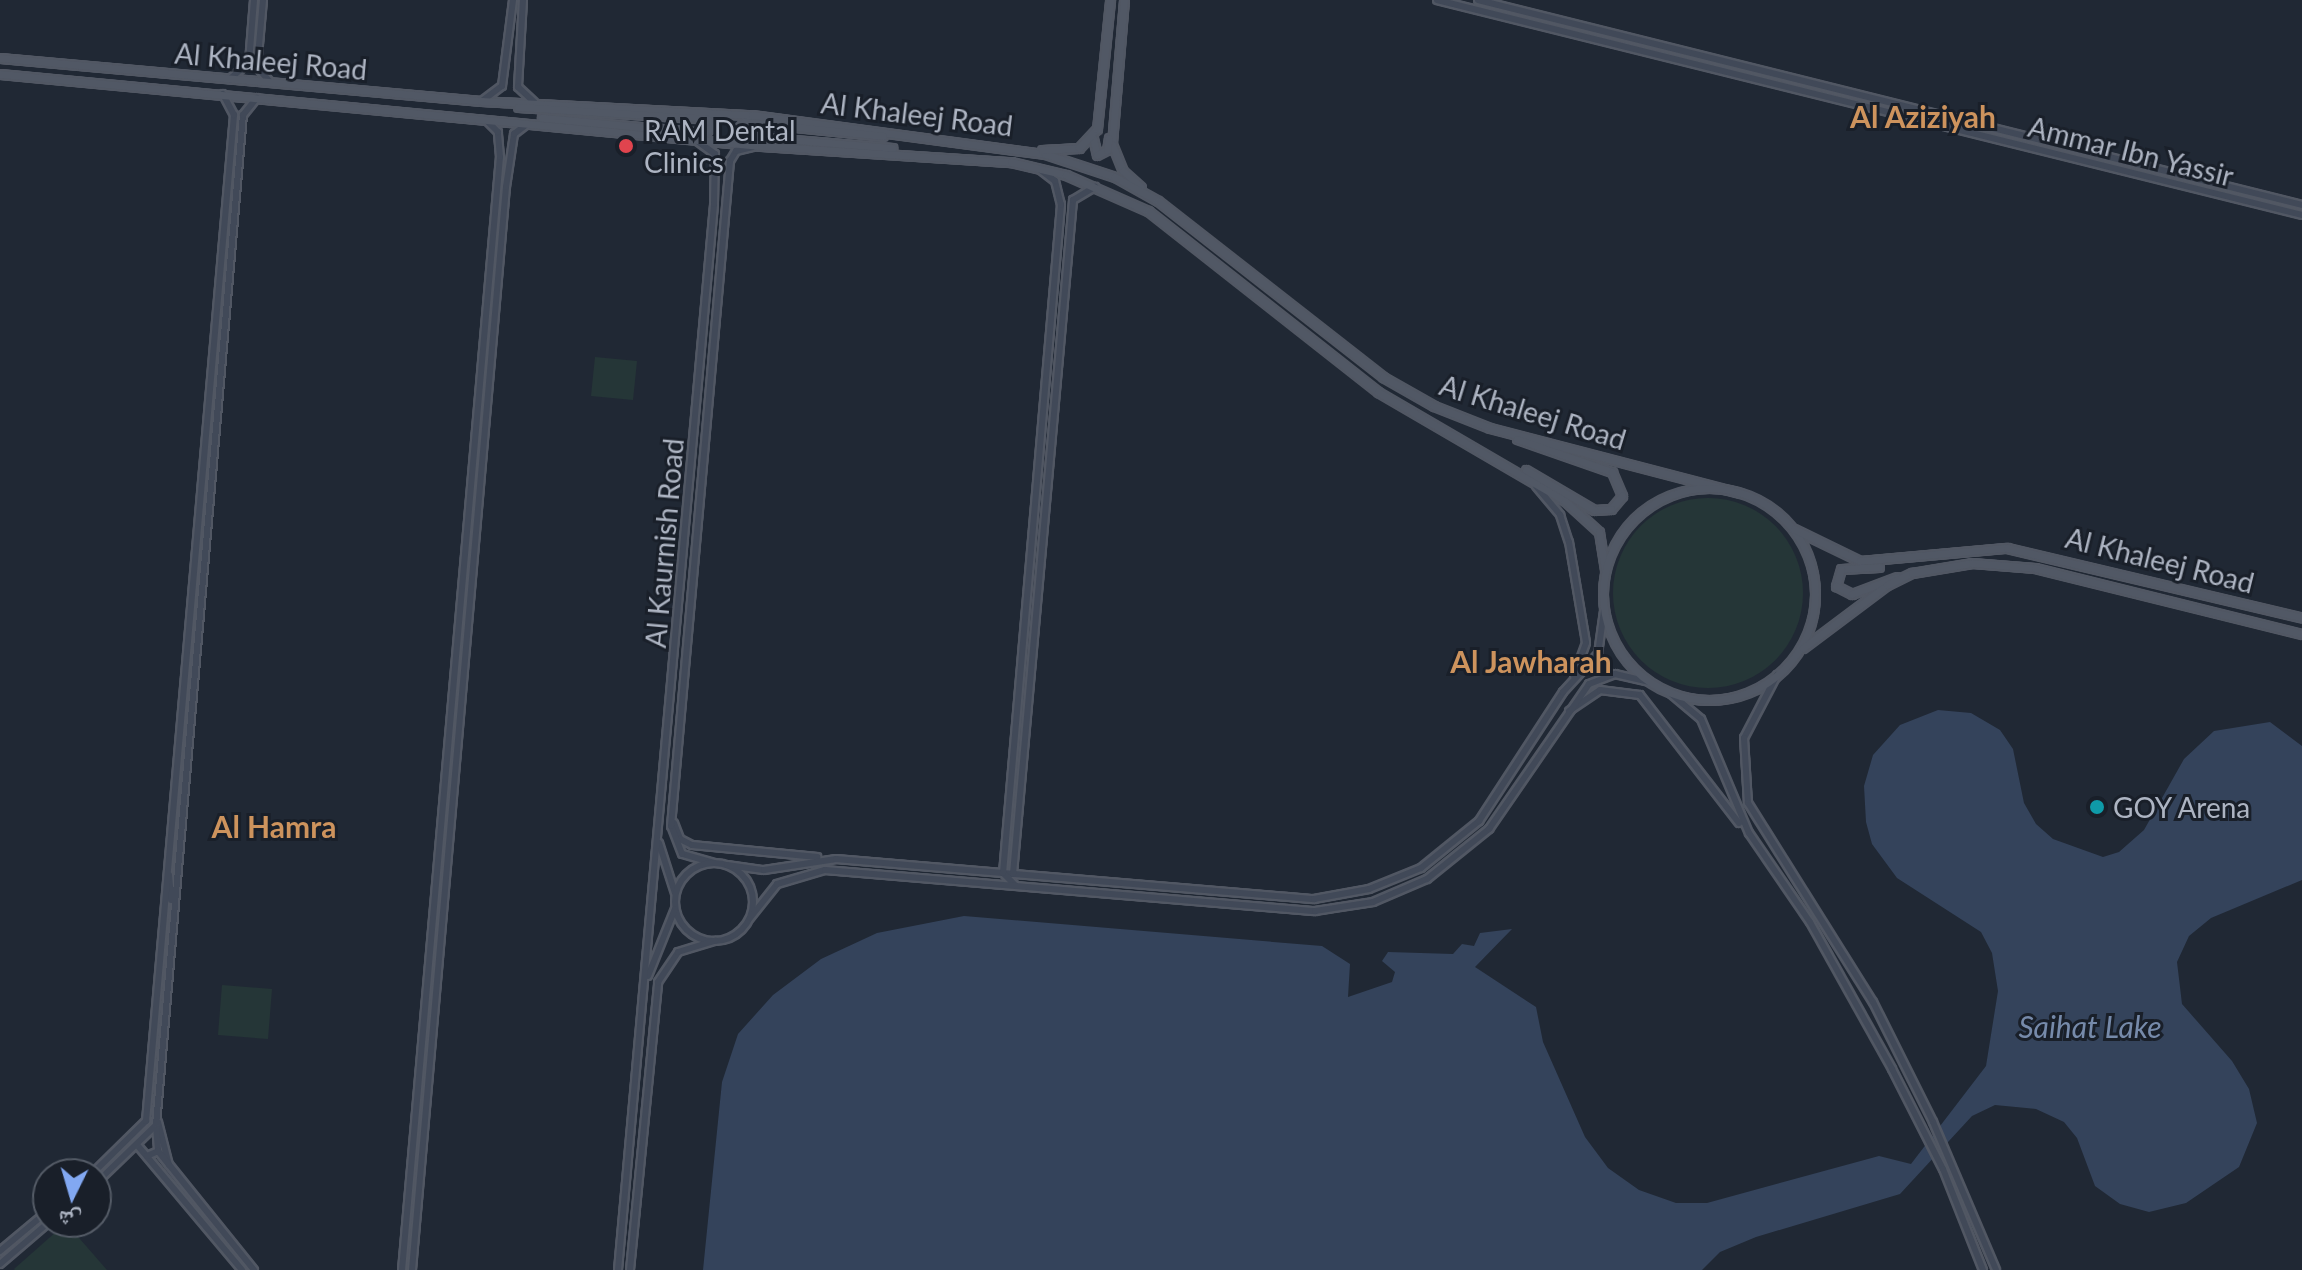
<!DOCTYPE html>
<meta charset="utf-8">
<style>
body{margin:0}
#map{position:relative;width:2302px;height:1270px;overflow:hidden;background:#202834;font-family:Lato,"Noto Naskh Arabic",sans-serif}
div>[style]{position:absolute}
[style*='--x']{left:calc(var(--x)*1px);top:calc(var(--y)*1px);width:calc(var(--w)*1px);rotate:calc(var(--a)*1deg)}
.green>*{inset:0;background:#253637}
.round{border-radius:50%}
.water>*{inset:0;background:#34435b}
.roads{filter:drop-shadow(2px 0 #515763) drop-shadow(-2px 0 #515763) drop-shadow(0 2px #515763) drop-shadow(0 -2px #515763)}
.secondary>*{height:6px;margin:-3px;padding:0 3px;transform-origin:3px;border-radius:3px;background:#414958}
.secondary>.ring{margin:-3px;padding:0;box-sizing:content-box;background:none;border:6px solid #414958;border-radius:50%}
.primary>*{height:7px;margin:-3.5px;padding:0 3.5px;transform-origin:3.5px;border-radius:3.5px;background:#515865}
.primary>.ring{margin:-3.5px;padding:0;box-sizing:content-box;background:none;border:7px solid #515865;border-radius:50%}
.dots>*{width:22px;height:22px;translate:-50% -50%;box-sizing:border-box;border:4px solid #191f29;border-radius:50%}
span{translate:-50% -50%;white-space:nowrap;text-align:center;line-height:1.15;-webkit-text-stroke:6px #191f29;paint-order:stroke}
.street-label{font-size:28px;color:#adb4c2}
.poi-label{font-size:28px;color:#adb4c2}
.left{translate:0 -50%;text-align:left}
.neighbourhood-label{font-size:30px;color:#cd935d;font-weight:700}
.water-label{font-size:30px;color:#768aaa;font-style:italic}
.north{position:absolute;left:32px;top:1158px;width:80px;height:80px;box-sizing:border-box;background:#191f29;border:2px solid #545b66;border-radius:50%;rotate:185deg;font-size:22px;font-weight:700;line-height:32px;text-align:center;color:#adb4c2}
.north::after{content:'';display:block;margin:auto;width:28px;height:36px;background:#82a8f2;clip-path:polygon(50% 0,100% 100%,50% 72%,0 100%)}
</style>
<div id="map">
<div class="green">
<i style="clip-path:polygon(595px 357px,637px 361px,633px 400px,591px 396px)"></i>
<i class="round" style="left:1613px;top:498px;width:190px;height:190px"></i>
<i style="clip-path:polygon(222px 985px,272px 989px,268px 1039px,218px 1035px)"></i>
<i style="clip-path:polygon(66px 1223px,107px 1270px,15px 1270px,14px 1269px)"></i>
</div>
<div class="water">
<i style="clip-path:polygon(1938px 710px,1971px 713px,2000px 730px,2013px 749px,2024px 803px,2036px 824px,2053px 839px,2103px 857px,2119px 852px,2144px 830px,2184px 759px,2214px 731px,2270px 722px,2302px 746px,2302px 880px,2211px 918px,2189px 936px,2177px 962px,2182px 1004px,2232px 1061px,2249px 1089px,2257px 1123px,2239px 1167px,2186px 1203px,2149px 1212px,2120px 1204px,2095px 1186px,2077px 1138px,2064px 1122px,2036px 1109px,1995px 1105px,1972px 1116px,1900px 1194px,1756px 1237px,1720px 1252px,1702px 1270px,703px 1270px,722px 1082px,738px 1034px,773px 995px,821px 959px,877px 933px,964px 916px,1322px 946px,1350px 964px,1348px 997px,1392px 982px,1395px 972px,1382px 961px,1388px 952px,1453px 954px,1462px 944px,1474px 946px,1480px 933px,1512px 929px,1475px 967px,1536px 1007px,1543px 1042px,1585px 1137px,1608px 1168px,1639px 1190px,1676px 1203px,1707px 1203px,1879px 1156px,1911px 1164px,1986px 1066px,1998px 991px,1992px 953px,1981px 932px,1897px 878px,1872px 844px,1866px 822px,1864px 786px,1873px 755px,1900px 725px)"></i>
</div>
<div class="roads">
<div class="secondary">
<i style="--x:263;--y:0;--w:67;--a:95.1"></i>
<i style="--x:257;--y:67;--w:18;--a:49"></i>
<i style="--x:523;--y:0;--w:87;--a:93.3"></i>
<i style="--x:518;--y:87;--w:22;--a:43"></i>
<i style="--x:1437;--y:0;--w:891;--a:13.96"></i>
<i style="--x:1478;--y:0;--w:849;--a:13.97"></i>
<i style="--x:230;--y:79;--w:25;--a:-42"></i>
<i style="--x:249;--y:62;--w:62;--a:-85.4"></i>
<i style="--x:482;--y:101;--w:25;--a:-37"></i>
<i style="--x:502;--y:86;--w:87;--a:-82.7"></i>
<i style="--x:1536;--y:486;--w:38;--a:50"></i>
<i style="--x:1560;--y:515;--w:28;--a:72"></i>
<i style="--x:1569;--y:542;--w:102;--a:80.4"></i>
<i style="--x:1586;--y:643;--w:35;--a:110"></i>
<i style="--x:1777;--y:675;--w:71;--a:117.6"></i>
<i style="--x:1744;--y:738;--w:65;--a:86.5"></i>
<i style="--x:1748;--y:803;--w:235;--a:57.9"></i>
<i style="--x:1873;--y:1002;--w:134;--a:63.4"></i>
<i style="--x:1933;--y:1122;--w:161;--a:66.9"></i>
<i style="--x:1670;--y:693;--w:40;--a:40"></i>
<i style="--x:1701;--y:719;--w:124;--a:67.2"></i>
<i style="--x:1749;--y:833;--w:108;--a:55.6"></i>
<i style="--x:1810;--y:922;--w:168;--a:60.8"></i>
<i style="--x:1892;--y:1069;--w:112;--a:63"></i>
<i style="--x:1943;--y:1169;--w:109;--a:68.4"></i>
<i style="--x:1569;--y:711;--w:37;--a:-34"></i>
<i style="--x:1600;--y:690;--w:40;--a:7.1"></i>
<i style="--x:1640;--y:695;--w:162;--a:52.3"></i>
<i style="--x:674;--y:823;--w:17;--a:69"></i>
<i style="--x:680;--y:839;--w:13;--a:27"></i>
<i style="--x:692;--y:845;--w:126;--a:5.5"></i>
<i style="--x:659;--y:843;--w:52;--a:72.3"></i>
<i style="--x:714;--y:863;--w:33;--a:-164"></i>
<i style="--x:682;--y:854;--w:30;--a:-111"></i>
<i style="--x:671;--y:826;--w:668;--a:-84.93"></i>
<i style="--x:730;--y:161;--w:12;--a:-59"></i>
<i style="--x:736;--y:151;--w:17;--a:-13"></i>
<i class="ring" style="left:675px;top:863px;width:72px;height:72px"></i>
<i style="--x:727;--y:865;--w:37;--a:8"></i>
<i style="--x:764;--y:870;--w:73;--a:-8.7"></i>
<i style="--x:836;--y:859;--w:480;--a:4.8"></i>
<i style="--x:1314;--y:899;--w:56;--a:-10.3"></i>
<i style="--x:1369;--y:889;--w:56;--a:-22"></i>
<i style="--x:1421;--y:868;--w:75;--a:-39"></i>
<i style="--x:1479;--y:821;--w:154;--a:-56.9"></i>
<i style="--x:1563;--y:692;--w:52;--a:-47.4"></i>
<i style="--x:1598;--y:654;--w:43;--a:-82.1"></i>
<i style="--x:1013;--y:874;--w:677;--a:-84.91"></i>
<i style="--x:1073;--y:200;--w:26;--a:-31"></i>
<i style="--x:169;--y:875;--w:25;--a:85"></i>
<i style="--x:1015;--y:885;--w:17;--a:-135"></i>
<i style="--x:1003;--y:873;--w:671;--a:-85.04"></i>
<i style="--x:1061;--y:205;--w:25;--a:-104"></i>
<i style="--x:1055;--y:181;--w:20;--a:-143"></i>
<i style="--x:750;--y:918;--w:43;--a:-51.5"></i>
<i style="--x:777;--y:884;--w:50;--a:-16.3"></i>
<i style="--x:825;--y:870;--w:492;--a:4.8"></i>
<i style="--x:1315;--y:911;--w:59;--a:-8.8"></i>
<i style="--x:1373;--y:902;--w:59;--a:-23.1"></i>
<i style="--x:1427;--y:879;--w:80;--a:-38.9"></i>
<i style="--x:1489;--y:829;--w:176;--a:-55.4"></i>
<i style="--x:1589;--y:684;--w:28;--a:-21"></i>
<i style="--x:1615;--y:674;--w:36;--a:13"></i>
<i style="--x:648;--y:976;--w:72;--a:-68.1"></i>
<i style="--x:158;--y:1122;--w:44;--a:75.7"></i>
<i style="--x:156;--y:1126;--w:25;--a:85"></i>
<i style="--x:138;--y:1146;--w:162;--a:50"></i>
<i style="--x:147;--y:1156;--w:12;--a:-24"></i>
<i style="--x:158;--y:1151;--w:153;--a:51.1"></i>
<i style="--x:92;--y:1174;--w:76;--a:-44.5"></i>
<i style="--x:146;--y:1121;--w:1010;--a:-85"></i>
<i style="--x:234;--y:115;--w:24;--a:-118"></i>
<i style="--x:96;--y:1183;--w:83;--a:-44"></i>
<i style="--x:156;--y:1125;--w:1014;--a:-85.08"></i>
<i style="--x:243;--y:115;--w:22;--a:-51"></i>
<i style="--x:0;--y:1251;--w:62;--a:-39.8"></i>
<i style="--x:0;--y:1264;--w:65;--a:-40.6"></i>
<i style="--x:402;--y:1270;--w:1117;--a:-84.97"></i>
<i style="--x:500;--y:157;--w:25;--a:-95"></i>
<i style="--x:498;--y:132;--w:16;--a:-135"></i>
<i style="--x:412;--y:1270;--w:1087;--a:-85.04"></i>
<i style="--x:506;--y:187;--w:54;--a:-81.4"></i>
<i style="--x:514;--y:134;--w:15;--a:-37"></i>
<i style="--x:618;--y:1270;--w:1070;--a:-84.85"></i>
<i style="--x:714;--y:204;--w:50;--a:-88.9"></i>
<i style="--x:715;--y:154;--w:22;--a:-144"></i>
<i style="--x:630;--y:1270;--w:289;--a:-84.4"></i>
<i style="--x:658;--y:982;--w:36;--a:-56"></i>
<i style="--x:678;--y:952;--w:39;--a:-17"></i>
</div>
<div class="primary">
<i style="--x:1124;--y:0;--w:144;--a:94.8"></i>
<i style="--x:1112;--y:144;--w:29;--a:68"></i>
<i style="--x:1123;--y:171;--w:24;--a:42"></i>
<i style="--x:0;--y:58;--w:483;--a:5.1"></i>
<i style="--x:481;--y:101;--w:271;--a:3"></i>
<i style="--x:752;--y:115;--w:296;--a:7.6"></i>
<i style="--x:1045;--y:154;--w:74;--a:18.2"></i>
<i style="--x:1115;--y:177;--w:49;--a:29.2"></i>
<i style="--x:1158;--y:201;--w:286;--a:38"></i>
<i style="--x:1383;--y:377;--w:59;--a:29.6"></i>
<i style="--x:1434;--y:406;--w:60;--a:21.4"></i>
<i style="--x:1490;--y:428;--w:258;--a:14.6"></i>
<i style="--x:0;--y:74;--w:764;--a:5.4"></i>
<i style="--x:761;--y:146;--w:251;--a:3.7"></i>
<i style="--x:1011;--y:162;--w:57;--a:13.3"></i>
<i style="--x:1066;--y:175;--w:90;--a:23.7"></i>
<i style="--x:1148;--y:211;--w:293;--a:38.2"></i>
<i style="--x:1378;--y:392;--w:216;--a:30.2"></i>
<i style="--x:1565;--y:501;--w:46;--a:42.4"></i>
<i style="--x:1599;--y:532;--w:39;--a:81"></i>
<i style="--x:518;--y:107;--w:189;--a:3.6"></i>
<i style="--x:707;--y:119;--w:8;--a:45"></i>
<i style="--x:713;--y:125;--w:11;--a:135"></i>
<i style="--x:705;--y:133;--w:164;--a:-174.7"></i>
<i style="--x:883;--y:136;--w:140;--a:-174.2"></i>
<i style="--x:744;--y:122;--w:11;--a:131"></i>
<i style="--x:737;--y:130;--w:10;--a:37"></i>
<i style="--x:745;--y:136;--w:148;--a:4.6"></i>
<i style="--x:1093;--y:138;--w:17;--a:77"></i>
<i style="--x:1097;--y:155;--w:11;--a:-27"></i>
<i style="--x:1107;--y:150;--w:12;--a:-81"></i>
<i style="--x:1042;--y:150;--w:37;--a:-3"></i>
<i style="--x:1079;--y:148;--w:26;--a:-47"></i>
<i style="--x:1097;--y:129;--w:130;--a:-84.2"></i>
<i style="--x:1517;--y:439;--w:101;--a:19.2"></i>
<i style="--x:1612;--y:472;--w:26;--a:67"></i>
<i style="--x:1622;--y:496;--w:17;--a:130"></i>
<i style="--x:1611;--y:509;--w:17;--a:177"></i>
<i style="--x:1594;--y:510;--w:79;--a:-149.5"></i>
<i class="ring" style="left:1603px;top:488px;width:205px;height:205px"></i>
<i style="--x:1794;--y:529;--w:73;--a:25.9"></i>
<i style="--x:1860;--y:561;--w:148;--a:-5.1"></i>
<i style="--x:2007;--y:548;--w:303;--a:13.3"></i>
<i style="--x:1879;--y:567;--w:38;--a:177"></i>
<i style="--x:1841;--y:569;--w:18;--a:106"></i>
<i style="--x:1836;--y:586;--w:18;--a:27"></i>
<i style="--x:1852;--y:594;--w:48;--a:-20.7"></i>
<i style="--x:1803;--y:648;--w:105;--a:-36.9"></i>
<i style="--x:1887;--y:585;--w:28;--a:-26"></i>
<i style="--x:1912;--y:573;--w:61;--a:-9.5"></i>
<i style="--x:1972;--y:563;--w:63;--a:4.5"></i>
<i style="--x:2035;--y:568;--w:275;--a:13.9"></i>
</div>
</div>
<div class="dots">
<i style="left:626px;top:146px;background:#e0444e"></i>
<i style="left:2097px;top:807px;background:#0f9aa8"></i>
</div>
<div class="street-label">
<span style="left:271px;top:61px;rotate:5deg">Al Khaleej Road</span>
<span style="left:917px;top:114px;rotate:7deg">Al Khaleej Road</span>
<span style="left:2131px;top:151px;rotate:14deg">Ammar Ibn Yassir</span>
<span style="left:1533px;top:412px;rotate:17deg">Al Khaleej Road</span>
<span style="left:664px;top:543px;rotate:-85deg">Al Kaurnish Road</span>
<span style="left:2160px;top:560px;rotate:14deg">Al Khaleej Road</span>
</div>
<div class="poi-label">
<span class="left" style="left:644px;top:146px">RAM Dental<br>Clinics</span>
<span class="left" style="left:2113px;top:807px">GOY Arena</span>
</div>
<div class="neighbourhood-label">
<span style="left:1923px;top:116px">Al Aziziyah</span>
<span style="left:1531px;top:661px">Al Jawharah</span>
<span style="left:274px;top:826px">Al Hamra</span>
</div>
<div class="water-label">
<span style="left:2090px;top:1026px">Saihat Lake</span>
</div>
<div class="north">ش</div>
</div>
